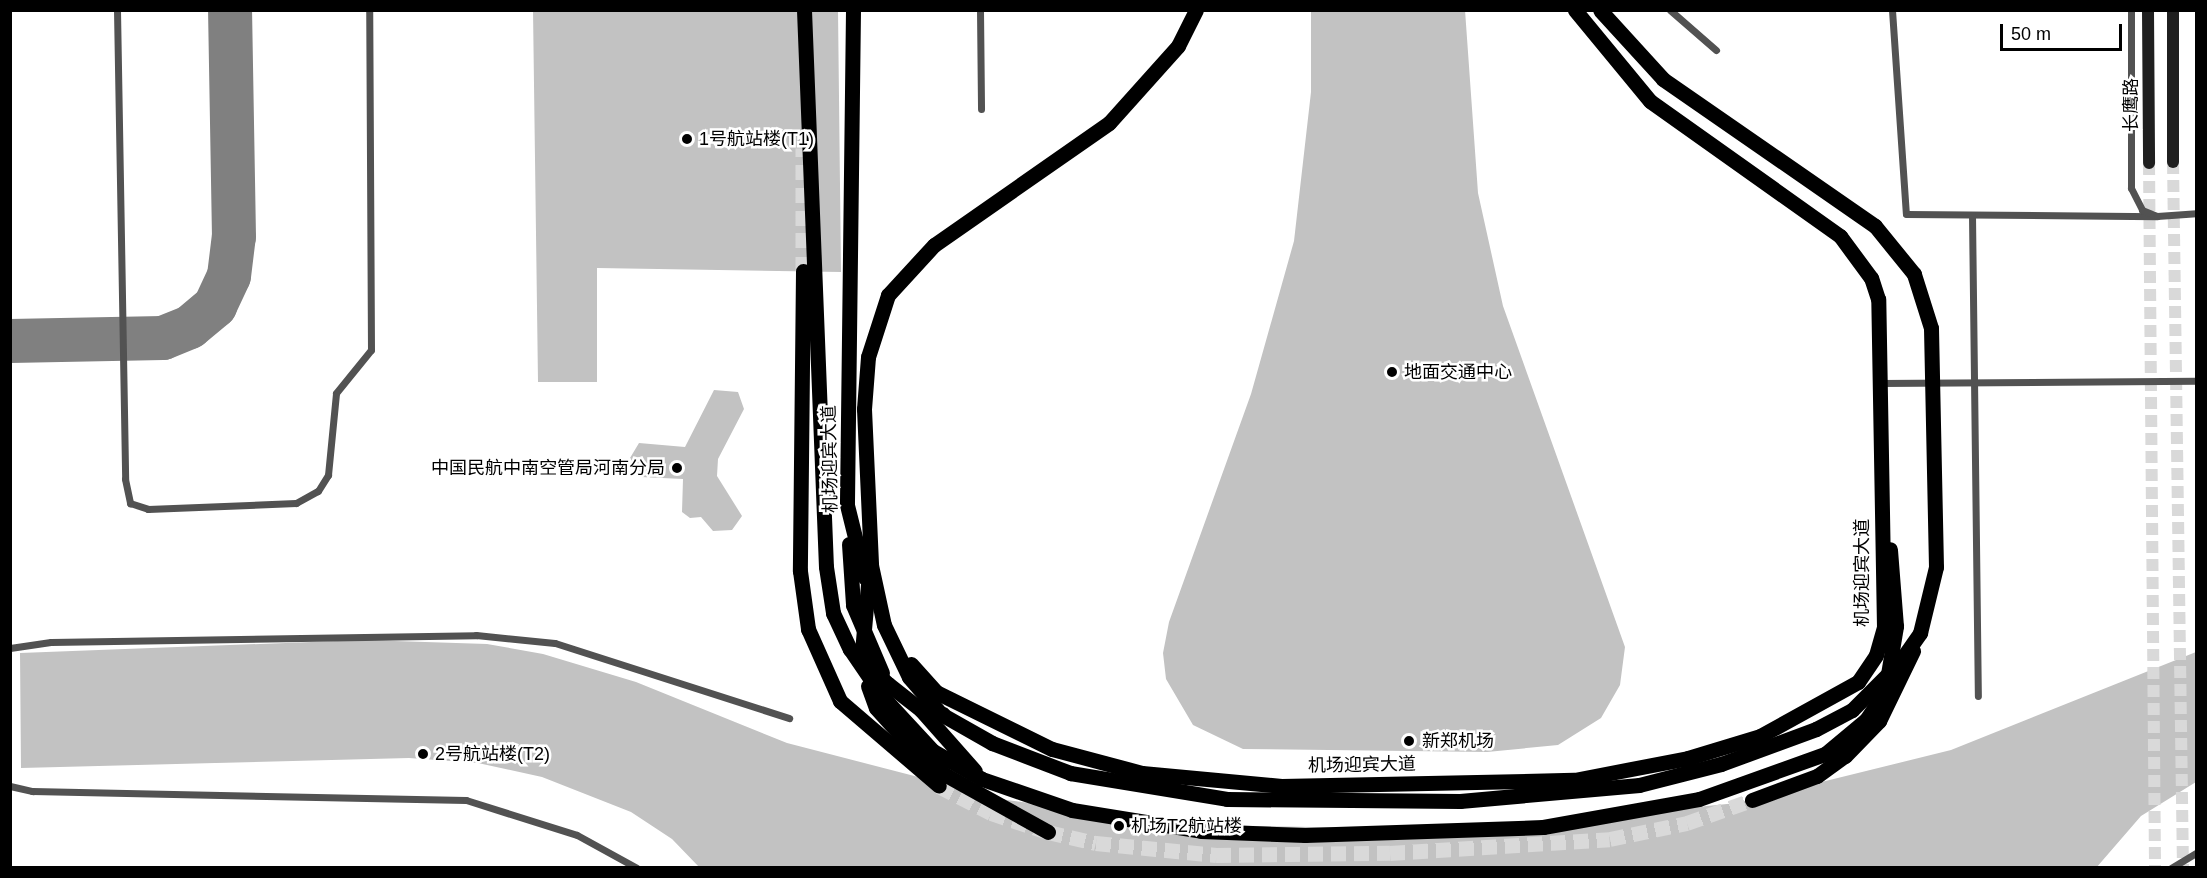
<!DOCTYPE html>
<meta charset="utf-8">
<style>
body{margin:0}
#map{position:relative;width:2207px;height:878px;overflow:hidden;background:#fff;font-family:Arial,"Noto Sans SC",sans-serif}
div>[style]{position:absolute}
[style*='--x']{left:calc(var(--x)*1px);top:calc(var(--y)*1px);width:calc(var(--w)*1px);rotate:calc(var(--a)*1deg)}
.taxiway>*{height:44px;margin:-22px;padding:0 22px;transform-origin:22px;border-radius:22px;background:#808080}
.building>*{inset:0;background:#c2c2c2}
.secondary-tunnel>*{height:12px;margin-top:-6px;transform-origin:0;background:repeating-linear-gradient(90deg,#d9d9d9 0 12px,transparent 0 18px)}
.primary-tunnel>*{height:15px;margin-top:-7.5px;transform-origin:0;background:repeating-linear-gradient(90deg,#d9d9d9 0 15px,transparent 0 23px)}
.lane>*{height:7px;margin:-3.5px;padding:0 3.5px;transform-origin:3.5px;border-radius:3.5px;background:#525252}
.secondary>*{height:12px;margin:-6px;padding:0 6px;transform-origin:6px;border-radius:6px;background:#1f1f1f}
.primary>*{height:15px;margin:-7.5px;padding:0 7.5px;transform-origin:7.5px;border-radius:7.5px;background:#000}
.dots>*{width:16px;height:16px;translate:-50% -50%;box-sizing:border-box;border:3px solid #fff;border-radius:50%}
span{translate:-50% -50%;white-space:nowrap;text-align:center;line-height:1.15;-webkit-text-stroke:5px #fff;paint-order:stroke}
.street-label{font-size:18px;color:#000}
.poi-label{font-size:18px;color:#000}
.left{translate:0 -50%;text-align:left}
.right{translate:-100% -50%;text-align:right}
.frame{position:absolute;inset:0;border:12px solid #000;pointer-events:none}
.scale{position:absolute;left:2000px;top:24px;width:122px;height:27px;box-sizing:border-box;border:3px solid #000;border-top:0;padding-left:8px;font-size:18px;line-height:21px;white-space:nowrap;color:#000;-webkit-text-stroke:4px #fff;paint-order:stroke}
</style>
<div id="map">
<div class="taxiway">
<i style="--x:10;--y:341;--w:153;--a:-1.1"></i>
<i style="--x:163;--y:338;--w:29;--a:-22"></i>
<i style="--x:190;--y:327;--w:33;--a:-40"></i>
<i style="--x:215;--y:306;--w:33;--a:-65"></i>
<i style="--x:229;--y:276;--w:39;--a:-83"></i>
<i style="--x:234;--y:237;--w:227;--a:-91"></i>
</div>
<div class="building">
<i style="clip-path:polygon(533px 10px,838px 10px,841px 272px,597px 268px,597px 382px,538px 382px)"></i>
<i style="clip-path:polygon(1311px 10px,1465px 10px,1478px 193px,1503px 306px,1625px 647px,1620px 685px,1601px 718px,1558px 745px,1487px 752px,1243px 749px,1193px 725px,1166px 679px,1163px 653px,1169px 622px,1251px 394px,1294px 241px,1311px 92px)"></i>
<i style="clip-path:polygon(714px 390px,738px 392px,744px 409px,718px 459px,717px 476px,742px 516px,732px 530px,713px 531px,701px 517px,690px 518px,682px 512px,683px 479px,641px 477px,630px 458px,639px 443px,685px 447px)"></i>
<i style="clip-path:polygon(363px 640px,487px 644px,543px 654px,636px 682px,787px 743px,1007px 800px,1197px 825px,1369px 828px,1516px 825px,1737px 803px,1951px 750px,2196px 652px,2196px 782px,2141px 816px,2096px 868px,700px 868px,672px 839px,631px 812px,542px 777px,478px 763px,409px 758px,21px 768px,20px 653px)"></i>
</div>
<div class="secondary-tunnel">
<i style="--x:2173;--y:162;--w:706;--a:89.19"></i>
<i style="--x:2149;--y:163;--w:705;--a:89.51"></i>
</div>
<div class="primary-tunnel">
<i style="--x:803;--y:271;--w:123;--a:-90"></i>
<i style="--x:939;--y:786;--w:59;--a:27.4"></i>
<i style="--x:991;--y:813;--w:60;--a:18.4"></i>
<i style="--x:1048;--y:832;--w:49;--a:12.9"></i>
<i style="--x:1096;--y:843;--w:121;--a:5.7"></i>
<i style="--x:1216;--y:855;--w:174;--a:-0.7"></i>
<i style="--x:1390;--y:853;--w:220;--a:-3.6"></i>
<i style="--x:1610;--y:839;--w:79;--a:-11.7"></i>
<i style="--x:1687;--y:823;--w:69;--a:-19.5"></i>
</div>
<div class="lane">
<i style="--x:117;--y:10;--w:469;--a:89"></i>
<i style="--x:125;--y:479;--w:25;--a:78"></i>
<i style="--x:130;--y:503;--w:19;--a:18"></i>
<i style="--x:148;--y:509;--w:148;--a:-2.3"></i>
<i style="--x:296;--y:503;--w:25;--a:-29"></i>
<i style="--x:318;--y:491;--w:19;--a:-58"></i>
<i style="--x:328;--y:475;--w:82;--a:-84.4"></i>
<i style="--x:336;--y:393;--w:55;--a:-50.9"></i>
<i style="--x:371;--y:350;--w:340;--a:-90.3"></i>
<i style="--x:980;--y:10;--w:99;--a:89.4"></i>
<i style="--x:1670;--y:10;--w:61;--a:41"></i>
<i style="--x:1892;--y:10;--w:204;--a:86.1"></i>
<i style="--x:1906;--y:214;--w:251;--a:0.5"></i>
<i style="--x:2131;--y:10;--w:178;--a:90"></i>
<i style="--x:2131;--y:188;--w:25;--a:63"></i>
<i style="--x:2142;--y:210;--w:16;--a:22"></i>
<i style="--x:2157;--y:216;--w:39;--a:-4"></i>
<i style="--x:1972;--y:215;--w:481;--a:89.3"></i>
<i style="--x:1880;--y:383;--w:316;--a:-0.4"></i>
<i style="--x:10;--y:648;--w:41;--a:-8.3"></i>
<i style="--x:51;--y:642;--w:425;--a:-0.9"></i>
<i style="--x:476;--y:635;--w:79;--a:5.8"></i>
<i style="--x:555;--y:643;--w:246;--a:17.8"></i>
<i style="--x:10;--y:786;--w:23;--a:13"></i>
<i style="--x:32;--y:791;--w:434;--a:1.2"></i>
<i style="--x:466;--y:800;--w:116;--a:17.5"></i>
<i style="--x:577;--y:835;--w:68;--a:28.8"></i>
<i style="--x:2171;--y:868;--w:29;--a:-31"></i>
</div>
<div class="secondary">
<i style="--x:2148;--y:10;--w:153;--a:89.6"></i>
<i style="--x:2173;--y:10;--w:152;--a:90"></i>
</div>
<div class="primary">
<i style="--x:804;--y:10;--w:557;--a:87.74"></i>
<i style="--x:826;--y:567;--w:47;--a:81.3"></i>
<i style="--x:833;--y:613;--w:40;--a:65"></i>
<i style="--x:850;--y:649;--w:52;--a:42.6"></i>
<i style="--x:888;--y:684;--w:42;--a:38.2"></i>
<i style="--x:921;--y:710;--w:22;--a:10"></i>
<i style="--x:853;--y:10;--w:495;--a:90.7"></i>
<i style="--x:847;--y:505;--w:75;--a:76.1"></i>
<i style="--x:1196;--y:10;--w:40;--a:116.6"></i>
<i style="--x:1178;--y:46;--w:103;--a:131.9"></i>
<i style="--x:1109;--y:123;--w:213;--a:145.1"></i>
<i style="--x:934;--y:245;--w:68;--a:132.6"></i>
<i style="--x:888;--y:295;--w:65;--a:107.9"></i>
<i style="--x:868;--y:357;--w:52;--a:94.4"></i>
<i style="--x:864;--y:409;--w:156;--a:87.4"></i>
<i style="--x:871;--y:565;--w:61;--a:77.8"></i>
<i style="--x:884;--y:625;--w:58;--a:64.3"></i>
<i style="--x:909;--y:677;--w:49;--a:49.1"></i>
<i style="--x:941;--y:714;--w:59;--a:29.6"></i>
<i style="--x:992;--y:743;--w:84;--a:21"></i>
<i style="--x:1070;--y:773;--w:159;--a:9.4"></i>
<i style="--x:1227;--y:799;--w:233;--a:0.5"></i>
<i style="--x:1460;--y:801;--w:180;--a:-5.1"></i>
<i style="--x:1639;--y:785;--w:85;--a:-14.4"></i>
<i style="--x:1721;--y:764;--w:101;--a:-20.2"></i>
<i style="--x:1816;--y:729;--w:41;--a:-27.8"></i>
<i style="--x:1852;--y:710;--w:66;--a:-45"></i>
<i style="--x:1899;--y:663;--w:37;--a:-55"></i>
<i style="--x:1920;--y:633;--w:68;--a:-76.4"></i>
<i style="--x:1936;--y:567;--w:239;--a:-91.2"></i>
<i style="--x:1931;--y:328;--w:57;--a:-107.5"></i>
<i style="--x:1914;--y:274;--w:62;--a:-129.1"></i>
<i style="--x:1875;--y:226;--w:258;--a:-145.3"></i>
<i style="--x:1663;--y:79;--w:93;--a:-132.4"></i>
<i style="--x:803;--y:271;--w:300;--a:90.6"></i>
<i style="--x:800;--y:571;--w:59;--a:82.1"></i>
<i style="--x:808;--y:629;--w:79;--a:66"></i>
<i style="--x:840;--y:701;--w:130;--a:40.6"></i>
<i style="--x:849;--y:544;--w:61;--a:86.2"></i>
<i style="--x:853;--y:605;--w:74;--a:66.9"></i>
<i style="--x:850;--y:649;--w:57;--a:55.8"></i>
<i style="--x:882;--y:696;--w:75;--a:47.2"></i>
<i style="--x:933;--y:751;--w:56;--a:29.7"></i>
<i style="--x:982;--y:779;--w:95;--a:19"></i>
<i style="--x:1072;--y:810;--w:131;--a:9.2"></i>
<i style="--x:1201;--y:831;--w:104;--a:2.2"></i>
<i style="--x:1305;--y:835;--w:238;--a:-1.9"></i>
<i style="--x:1543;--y:827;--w:158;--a:-10.2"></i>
<i style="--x:1699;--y:799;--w:134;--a:-19.7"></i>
<i style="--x:1825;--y:754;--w:53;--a:-39.7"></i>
<i style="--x:1866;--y:720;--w:34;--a:-56"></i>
<i style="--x:1885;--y:692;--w:67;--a:-80.5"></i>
<i style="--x:1896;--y:626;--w:77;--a:-94.5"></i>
<i style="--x:861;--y:663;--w:89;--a:-84.9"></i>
<i style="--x:911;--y:664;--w:38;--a:48"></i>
<i style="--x:936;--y:692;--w:129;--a:26.2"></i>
<i style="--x:1052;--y:749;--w:93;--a:14.9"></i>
<i style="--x:1142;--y:773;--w:140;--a:5.3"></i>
<i style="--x:1281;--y:786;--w:293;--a:-1.2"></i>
<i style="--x:1574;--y:780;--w:116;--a:-10.9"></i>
<i style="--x:1688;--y:758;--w:75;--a:-17"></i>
<i style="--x:1760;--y:736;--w:112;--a:-28.9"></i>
<i style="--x:1858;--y:682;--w:32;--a:-56"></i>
<i style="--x:1876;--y:655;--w:29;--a:-74"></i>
<i style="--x:1884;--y:627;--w:328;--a:-91"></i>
<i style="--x:1878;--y:299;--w:22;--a:-108"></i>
<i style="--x:1871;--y:278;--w:52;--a:-126.4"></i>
<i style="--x:1840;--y:236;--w:233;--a:-144.6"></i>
<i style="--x:1650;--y:101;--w:118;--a:-129.5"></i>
<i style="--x:868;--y:686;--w:23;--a:70"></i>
<i style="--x:876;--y:708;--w:55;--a:47.9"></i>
<i style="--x:913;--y:749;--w:40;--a:39"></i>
<i style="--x:944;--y:774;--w:119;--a:29.1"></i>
<i style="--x:921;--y:710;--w:81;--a:48.5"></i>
<i style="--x:1752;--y:800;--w:69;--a:-20.3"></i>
<i style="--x:1817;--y:776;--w:34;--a:-36"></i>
<i style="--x:1845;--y:756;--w:49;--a:-45.8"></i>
<i style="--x:1879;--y:721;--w:78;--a:-64.1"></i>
</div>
<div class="dots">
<i style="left:687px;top:139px;background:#000"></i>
<i style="left:1392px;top:372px;background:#000"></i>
<i style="left:677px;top:468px;background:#000"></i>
<i style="left:1409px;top:741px;background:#000"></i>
<i style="left:423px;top:754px;background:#000"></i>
<i style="left:1119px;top:826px;background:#000"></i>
</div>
<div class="street-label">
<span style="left:2131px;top:105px;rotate:-90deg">长鹰路</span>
<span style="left:830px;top:459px;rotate:-91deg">机场迎宾大道</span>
<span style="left:1862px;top:573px;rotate:-90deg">机场迎宾大道</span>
<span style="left:1362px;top:765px;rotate:-1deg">机场迎宾大道</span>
</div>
<div class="poi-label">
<span class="left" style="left:699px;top:139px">1号航站楼(T1)</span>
<span class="left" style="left:1404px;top:372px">地面交通中心</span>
<span class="right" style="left:665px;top:468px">中国民航中南空管局河南分局</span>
<span class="left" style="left:1422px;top:741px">新郑机场</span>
<span class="left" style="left:435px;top:754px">2号航站楼(T2)</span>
<span class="left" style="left:1131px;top:826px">机场T2航站楼</span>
</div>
<div class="frame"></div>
<div class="scale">50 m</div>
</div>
